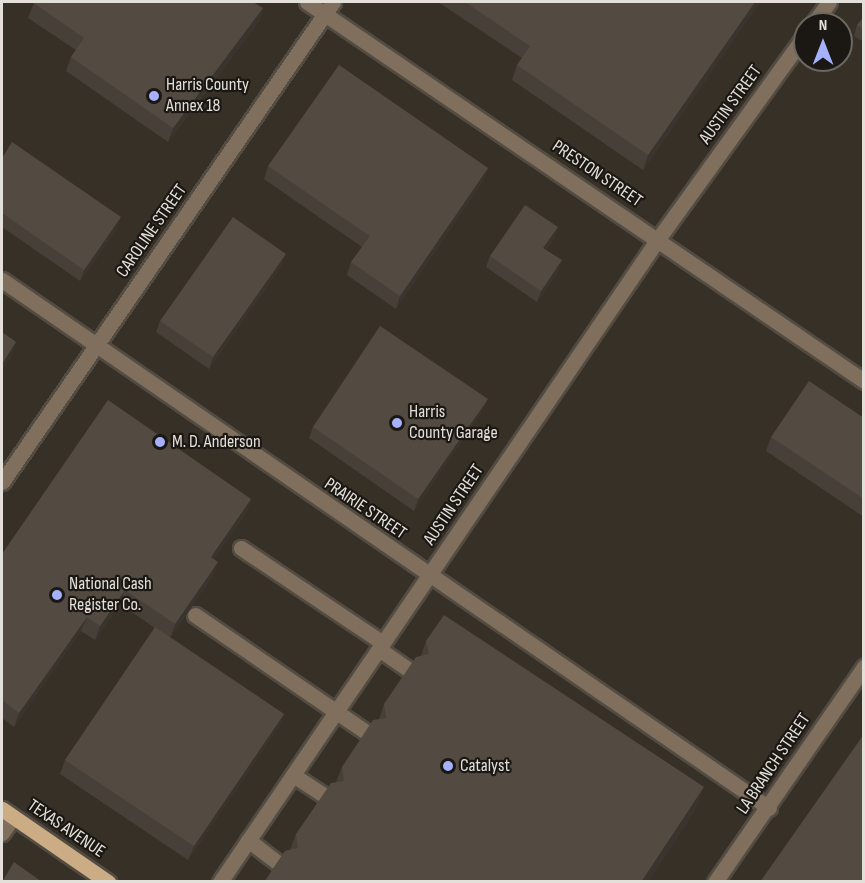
<!DOCTYPE html>
<style>
body{margin:0}
#map{position:relative;width:865px;height:883px;overflow:hidden;background:#373027;font-family:"Sofia Sans Condensed",sans-serif}
div>[style]{position:absolute}
[style*='--x']{left:calc(var(--x)*1px);top:calc(var(--y)*1px);width:calc(var(--w)*1px);rotate:calc(var(--a)*1deg)}
.roads{filter:drop-shadow(2px 0 #534c43) drop-shadow(-2px 0 #534c43) drop-shadow(0 2px #534c43) drop-shadow(0 -2px #534c43)}
.minor>*{height:15px;margin:-7.5px;padding:0 7.5px;transform-origin:7.5px;border-radius:7.5px;background:#7f6f5c}
.major>*{height:15px;margin:-7.5px;padding:0 7.5px;transform-origin:7.5px;border-radius:7.5px;background:#ccac84}
.wall>*{inset:0;background:#474039}
.shaded-wall>*{inset:0;background:#3a342e}
.building>*{inset:0;background:#534b42}
.dots>*{width:16px;height:16px;translate:-50% -50%;box-sizing:border-box;border:3px solid #1b1814;border-radius:50%}
span{translate:-50% -50%;white-space:nowrap;text-align:center;line-height:1.15;-webkit-text-stroke:4.5px #1b1814;paint-order:stroke}
.poi-label{font-size:18px;color:#e3dfd9}
.left{translate:0 -50%;text-align:left}
.street-label{font-size:18px;color:#e3dfd9}
.frame{position:absolute;inset:0;border:3px solid #e3dfd9;pointer-events:none}
.north{position:absolute;left:793px;top:12px;width:60px;height:60px;box-sizing:border-box;background:#1b1814;border:2px solid #6b6863;border-radius:50%;rotate:0deg;font-size:16px;font-weight:700;line-height:24px;text-align:center;color:#e3dfd9}
.north::after{content:'';display:block;margin:auto;width:21px;height:27px;background:#a5b1fc;clip-path:polygon(50% 0,100% 100%,50% 72%,0 100%)}
</style>
<div id="map">
<div class="roads">
<div class="minor">
<i style="--x:307;--y:2;--w:674;--a:34.23"></i>
<i style="--x:813;--y:24;--w:27;--a:-54"></i>
<i style="--x:2;--y:280;--w:931;--a:34.54"></i>
<i style="--x:2;--y:482;--w:583;--a:-55.41"></i>
<i style="--x:241;--y:548;--w:171;--a:33.8"></i>
<i style="--x:195;--y:615;--w:212;--a:34.4"></i>
<i style="--x:379;--y:649;--w:40;--a:34.9"></i>
<i style="--x:293;--y:775;--w:42;--a:33.3"></i>
<i style="--x:2;--y:833;--w:19;--a:-55"></i>
<i style="--x:248;--y:840;--w:43;--a:37.4"></i>
<i style="--x:220;--y:882;--w:778;--a:-55.74"></i>
<i style="--x:658;--y:239;--w:251;--a:-54.2"></i>
<i style="--x:715;--y:882;--w:262;--a:-55.3"></i>
</div>
<div class="major">
<i style="--x:2;--y:809;--w:129;--a:34.6"></i>
</div>
</div>
<div class="wall">
<i style="clip-path:polygon(438px 2px,760px 2px,643px 170px,512px 80px,517px 65px,522px 58px)"></i>
<i style="clip-path:polygon(34px 3px,263px 8px,258px 23px,168px 142px,66px 71px,71px 57px,76px 50px,28px 18px)"></i>
<i style="clip-path:polygon(864px 17px,864px 42px,854px 36px,857px 25px)"></i>
<i style="clip-path:polygon(2px 158px,117px 228px,80px 281px,2px 227px)"></i>
<i style="clip-path:polygon(268px 166px,488px 168px,483px 181px,396px 309px,347px 275px,351px 262px,362px 247px,264px 179px)"></i>
<i style="clip-path:polygon(558px 227px,554px 239px,546px 250px,558px 272px,537px 302px,486px 267px,490px 256px)"></i>
<i style="clip-path:polygon(282px 265px,209px 369px,156px 332px,160px 321px)"></i>
<i style="clip-path:polygon(488px 399px,483px 410px,414px 511px,309px 438px,313px 427px)"></i>
<i style="clip-path:polygon(864px 418px,864px 517px,766px 451px,771px 437px)"></i>
<i style="clip-path:polygon(251px 499px,246px 513px,214px 559px,213px 576px,170px 637px,284px 714px,278px 728px,188px 860px,60px 774px,65px 760px,155px 628px,120px 604px,95px 640px,81px 631px,14px 727px,2px 718px,2px 554px)"></i>
<i style="clip-path:polygon(426px 641px,695px 810px,648px 882px,264px 882px,285px 851px,290px 850px,296px 834px,336px 782px,342px 767px,379px 719px,384px 704px,421px 656px)"></i>
</div>
<div class="shaded-wall">
<i style="clip-path:polygon(755px 2px,760px 2px,643px 170px,648px 155px)"></i>
<i style="clip-path:polygon(263px 8px,258px 23px,168px 142px,173px 128px)"></i>
<i style="clip-path:polygon(488px 168px,483px 181px,396px 309px,400px 296px)"></i>
<i style="clip-path:polygon(121px 217px,117px 228px,80px 281px,84px 270px)"></i>
<i style="clip-path:polygon(558px 227px,554px 239px,539px 259px,543px 248px)"></i>
<i style="clip-path:polygon(286px 254px,282px 265px,209px 369px,213px 357px)"></i>
<i style="clip-path:polygon(562px 260px,558px 272px,537px 302px,541px 291px)"></i>
<i style="clip-path:polygon(16px 342px,11px 357px,2px 371px,2px 364px)"></i>
<i style="clip-path:polygon(488px 399px,483px 410px,414px 511px,418px 499px)"></i>
<i style="clip-path:polygon(251px 499px,246px 513px,206px 571px,211px 557px)"></i>
<i style="clip-path:polygon(218px 562px,213px 576px,170px 639px,175px 624px)"></i>
<i style="clip-path:polygon(125px 590px,120px 604px,95px 640px,100px 626px)"></i>
<i style="clip-path:polygon(87px 617px,81px 631px,14px 727px,19px 713px)"></i>
<i style="clip-path:polygon(284px 714px,278px 728px,188px 860px,194px 846px)"></i>
<i style="clip-path:polygon(704px 787px,695px 810px,648px 882px,641px 882px)"></i>
</div>
<div class="building">
<i style="clip-path:polygon(35px 2px,253px 2px,263px 8px,173px 128px,71px 57px,84px 38px,34px 3px)"></i>
<i style="clip-path:polygon(465px 2px,755px 2px,648px 155px,517px 65px,530px 46px)"></i>
<i style="clip-path:polygon(864px 17px,864px 29px,857px 25px)"></i>
<i style="clip-path:polygon(339px 65px,488px 168px,400px 296px,351px 262px,370px 236px,268px 166px)"></i>
<i style="clip-path:polygon(12px 142px,121px 217px,84px 270px,2px 213px,2px 158px)"></i>
<i style="clip-path:polygon(525px 205px,558px 227px,543px 248px,562px 260px,541px 291px,490px 256px)"></i>
<i style="clip-path:polygon(233px 217px,286px 254px,213px 357px,160px 321px)"></i>
<i style="clip-path:polygon(380px 326px,488px 399px,418px 499px,313px 427px)"></i>
<i style="clip-path:polygon(2px 332px,16px 342px,2px 364px)"></i>
<i style="clip-path:polygon(809px 381px,864px 418px,864px 499px,771px 437px)"></i>
<i style="clip-path:polygon(108px 400px,251px 499px,211px 557px,218px 562px,175px 624px,125px 590px,100px 626px,87px 617px,19px 713px,2px 700px,2px 554px)"></i>
<i style="clip-path:polygon(444px 615px,704px 787px,641px 882px,266px 882px,265px 881px,285px 851px,298px 848px,296px 834px,331px 783px,344px 781px,342px 767px,373px 720px,386px 718px,384px 704px,416px 657px,429px 654px,426px 641px)"></i>
<i style="clip-path:polygon(155px 627px,284px 714px,194px 846px,65px 760px)"></i>
<i style="clip-path:polygon(864px 734px,864px 882px,760px 882px)"></i>
<i style="clip-path:polygon(14px 862px,42px 882px,2px 882px)"></i>
</div>
<div class="dots">
<i style="left:154px;top:96px;background:#a5b1fc"></i>
<i style="left:397px;top:423px;background:#a5b1fc"></i>
<i style="left:160px;top:442px;background:#a5b1fc"></i>
<i style="left:57px;top:595px;background:#a5b1fc"></i>
<i style="left:448px;top:766px;background:#a5b1fc"></i>
</div>
<div class="poi-label">
<span class="left" style="left:166px;top:96px">Harris County<br>Annex 18</span>
<span class="left" style="left:409px;top:423px">Harris<br>County Garage</span>
<span class="left" style="left:172px;top:442px">M. D. Anderson</span>
<span class="left" style="left:69px;top:595px">National Cash<br>Register Co.</span>
<span class="left" style="left:460px;top:766px">Catalyst</span>
</div>
<div class="street-label">
<span style="left:731px;top:105px;rotate:-54deg">AUSTIN STREET</span>
<span style="left:597px;top:174px;rotate:34deg">PRESTON STREET</span>
<span style="left:152px;top:231px;rotate:-55deg">CAROLINE STREET</span>
<span style="left:454px;top:505px;rotate:-56deg">AUSTIN STREET</span>
<span style="left:365px;top:509px;rotate:34deg">PRAIRIE STREET</span>
<span style="left:774px;top:764px;rotate:-56deg">LA BRANCH STREET</span>
<span style="left:66px;top:829px;rotate:34deg">TEXAS AVENUE</span>
</div>
<div class="frame"></div>
<div class="north">N</div>
</div>
